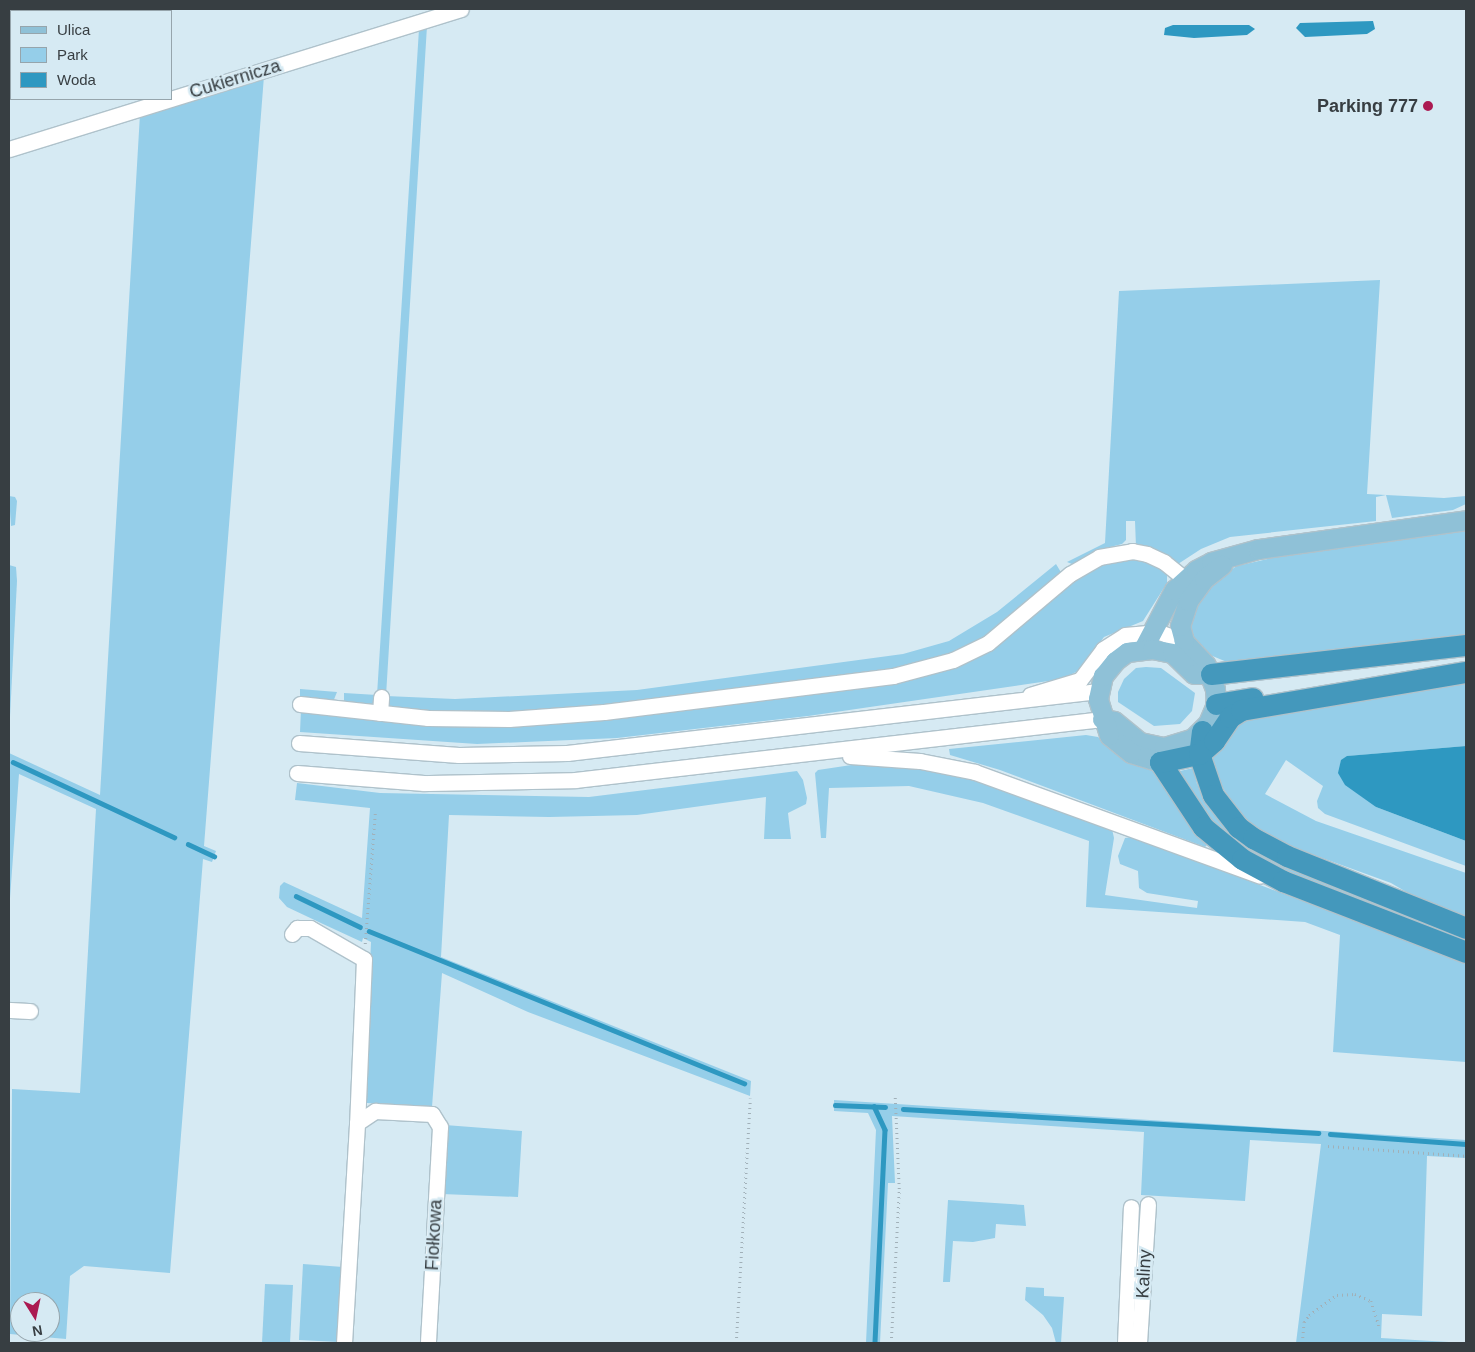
<!DOCTYPE html>
<meta charset="utf-8">
<style>
body{margin:0}
#map{position:relative;width:1475px;height:1352px;overflow:hidden;background:#d6eaf3;font-family:Helvetica,sans-serif}
div>[style]{position:absolute}
[style*='--x']{left:calc(var(--x)*1px);top:calc(var(--y)*1px);width:calc(var(--w)*1px);rotate:calc(var(--a)*1deg)}
.green>*{inset:0;background:#95cee9}
.water>*{inset:0;background:#2e98c1}
.stream>*{height:4.5px;margin:-2.25px;padding:0 2.25px;transform-origin:2.25px;border-radius:2.25px;background:#2e98c1}
.path>*{height:2.5px;margin-top:-1.25px;transform-origin:0;background:repeating-linear-gradient(90deg,#a1b0b8 0 1px,transparent 0 5px)}
.roads{filter:drop-shadow(1px 0 #afc2cb) drop-shadow(-1px 0 #afc2cb) drop-shadow(0 1px #afc2cb) drop-shadow(0 -1px #afc2cb)}
.minor>*{height:15px;margin:-7.5px;padding:0 7.5px;transform-origin:7.5px;border-radius:7.5px;background:#fff}
.major>*{height:19px;margin:-9.5px;padding:0 9.5px;transform-origin:9.5px;border-radius:9.5px;background:#8fc1d7}
.highway>*{height:21px;margin:-10.5px;padding:0 10.5px;transform-origin:10.5px;border-radius:10.5px;background:#4498bc}
.dots>*{width:14px;height:14px;translate:-50% -50%;box-sizing:border-box;border:2px solid #d6eaf3;border-radius:50%}
span{translate:-50% -50%;white-space:nowrap;text-align:center;line-height:1.15;-webkit-text-stroke:5px #d6eaf3;paint-order:stroke}
.street-label{font-size:18px;color:#373e42}
.poi-label{font-size:18px;color:#373e42;font-weight:700}
.right{translate:-100% -50%;text-align:right}
.frame{position:absolute;inset:0;border:10px solid #373e42;pointer-events:none}
.legend{position:absolute;left:10px;top:10px;width:162px;height:90px;box-sizing:border-box;background:#d6eaf3;border:1px solid #96a5ac;margin:0;padding:6px 9px;list-style:none;font-size:15px;color:#373e42}
.legend li{display:flex;align-items:center;gap:10px;height:25px}
.legend b{width:25px;border:1px solid #96a5ac}
.north{position:absolute;left:10px;top:1292px;width:50px;height:50px;box-sizing:border-box;background:#d6eaf3;border:1px solid #96a5ac;border-radius:50%;rotate:170deg;font-size:14px;font-weight:700;line-height:20px;text-align:center;color:#373e42}
.north::after{content:'';display:block;margin:auto;width:18px;height:22px;background:#ab1a51;clip-path:polygon(50% 0,100% 100%,50% 72%,0 100%)}
</style>
<div id="map">
<div class="green">
<i style="clip-path:polygon(427px 26px,386px 696px,455px 699px,637px 690px,903px 654px,949px 641px,997px 612px,1056px 564px,1062px 574px,974px 646px,910px 667px,587px 709px,475px 714px,389px 710px,344px 702px,344px 693px,377px 695px,419px 29px)"></i>
<i style="clip-path:polygon(evenodd,264px 76px,204px 846px,216px 851px,212px 862px,203px 859px,170px 1273px,84px 1266px,70px 1276px,66px 1339px,10px 1334px,12px 1089px,80px 1093px,96px 809px,19px 774px,9px 912px,9px 753px,100px 795px,140px 114px,264px 76px,20px 1302px,50px 1302px,50px 1332px,20px 1332px,20px 1302px)"></i>
<i style="clip-path:polygon(1380px 280px,1367px 494px,1444px 498px,1466px 496px,1466px 504px,1453px 510px,1392px 518px,1386px 495px,1376px 497px,1376px 521px,1230px 537px,1201px 549px,1178px 564px,1136px 547px,1135px 521px,1126px 521px,1126px 540px,1122px 544px,1102px 549px,1072px 564px,1067px 562px,1105px 543px,1119px 291px)"></i>
<i style="clip-path:polygon(9px 496px,15px 497px,17px 501px,15px 525px,11px 526px)"></i>
<i style="clip-path:polygon(1466px 529px,1466px 634px,1227px 662px,1210px 655px,1194px 638px,1190px 628px,1189px 620px,1200px 595px,1218px 578px,1237px 566px,1294px 553px)"></i>
<i style="clip-path:polygon(1127px 557px,1152px 561px,1167px 573px,1167px 583px,1143px 621px,1104px 637px,1078px 671px,1062px 679px,808px 716px,617px 738px,477px 744px,300px 732px,301px 709px,456px 724px,931px 673px,1095px 564px)"></i>
<i style="clip-path:polygon(9px 565px,16px 567px,17px 581px,9px 736px)"></i>
<i style="clip-path:polygon(1146px 667px,1161px 668px,1195px 693px,1192px 711px,1180px 724px,1154px 726px,1118px 702px,1118px 692px,1124px 679px,1136px 668px)"></i>
<i style="clip-path:polygon(1466px 683px,1466px 746px,1348px 756px,1376px 807px,1466px 841px,1466px 866px,1325px 814px,1318px 808px,1317px 801px,1323px 786px,1286px 760px,1265px 794px,1316px 821px,1466px 873px,1466px 920px,1432px 907px,1391px 883px,1281px 843px,1255px 828px,1239px 813px,1218px 780px,1212px 758px,1231px 728px,1247px 717px)"></i>
<i style="clip-path:polygon(300px 689px,337px 692px,333px 702px,300px 698px)"></i>
<i style="clip-path:polygon(1086px 735px,1098px 737px,1131px 764px,1156px 772px,1208px 844px,1205px 847px,1000px 770px,950px 755px,949px 749px)"></i>
<i style="clip-path:polygon(858px 764px,926px 769px,971px 777px,1112px 829px,1114px 838px,1105px 895px,1197px 908px,1198px 901px,1147px 893px,1139px 888px,1138px 871px,1120px 864px,1118px 856px,1125px 838px,1132px 837px,1466px 962px,1466px 1062px,1333px 1052px,1340px 935px,1305px 922px,1086px 907px,1089px 841px,983px 803px,909px 786px,829px 788px,826px 838px,821px 838px,815px 773px,818px 770px)"></i>
<i style="clip-path:polygon(1193px 768px,1197px 784px,1212px 812px,1250px 848px,1305px 874px,1466px 934px,1466px 942px,1272px 868px,1215px 830px,1176px 772px)"></i>
<i style="clip-path:polygon(797px 771px,803px 780px,807px 798px,806px 804px,788px 813px,791px 839px,764px 839px,766px 797px,637px 815px,549px 817px,449px 815px,441px 957px,751px 1081px,750px 1096px,528px 1012px,442px 973px,432px 1107px,367px 1103px,364px 1096px,371px 942px,363px 938px,362px 942px,323px 924px,287px 907px,279px 898px,280px 886px,284px 882px,362px 918px,370px 808px,295px 800px,297px 783px,380px 793px,589px 797px)"></i>
<i style="clip-path:polygon(834px 1100px,1466px 1140px,1466px 1158px,1427px 1156px,1422px 1316px,1382px 1314px,1381px 1338px,1466px 1343px,1296px 1343px,1321px 1144px,1250px 1140px,1245px 1201px,1141px 1195px,1144px 1132px,892px 1116px,895px 1183px,888px 1183px,880px 1343px,866px 1343px,876px 1130px,868px 1113px,834px 1111px)"></i>
<i style="clip-path:polygon(445px 1125px,522px 1131px,518px 1197px,442px 1194px)"></i>
<i style="clip-path:polygon(948px 1200px,1024px 1205px,1026px 1226px,996px 1224px,995px 1238px,973px 1242px,953px 1241px,950px 1282px,943px 1282px)"></i>
<i style="clip-path:polygon(303px 1264px,343px 1267px,339px 1342px,299px 1340px)"></i>
<i style="clip-path:polygon(265px 1284px,293px 1285px,290px 1343px,262px 1343px)"></i>
<i style="clip-path:polygon(1026px 1287px,1044px 1288px,1044px 1296px,1064px 1297px,1061px 1343px,1056px 1343px,1052px 1328px,1043px 1315px,1025px 1300px)"></i>
</div>
<div class="water">
<i style="clip-path:polygon(1373px 21px,1375px 29px,1367px 34px,1305px 37px,1296px 28px,1300px 23px)"></i>
<i style="clip-path:polygon(1173px 25px,1249px 25px,1255px 29px,1247px 35px,1194px 38px,1164px 35px,1165px 28px)"></i>
<i style="clip-path:polygon(1466px 746px,1466px 841px,1376px 807px,1345px 785px,1338px 773px,1341px 760px,1347px 756px)"></i>
</div>
<div class="stream">
<i style="--x:13;--y:762;--w:178;--a:25"></i>
<i style="--x:188;--y:844;--w:29;--a:25"></i>
<i style="--x:296;--y:896;--w:71;--a:25.8"></i>
<i style="--x:369;--y:931;--w:405;--a:22.1"></i>
<i style="--x:835;--y:1105;--w:50;--a:2.3"></i>
<i style="--x:874;--y:1106;--w:26;--a:65"></i>
<i style="--x:885;--y:1130;--w:213;--a:92.7"></i>
<i style="--x:903;--y:1109;--w:416;--a:3.3"></i>
<i style="--x:1330;--y:1134;--w:136;--a:4.2"></i>
</div>
<div class="path">
<i style="--x:365;--y:944;--w:131;--a:-85.6"></i>
<i style="--x:1328;--y:1146;--w:138;--a:4.1"></i>
<i style="--x:736;--y:1343;--w:245;--a:-86.7"></i>
<i style="--x:891;--y:1343;--w:154;--a:-87"></i>
<i style="--x:899;--y:1189;--w:92;--a:-92.5"></i>
<i style="--x:1302;--y:1343;--w:21;--a:-85"></i>
<i style="--x:1304;--y:1322;--w:9;--a:-54"></i>
<i style="--x:1309;--y:1315;--w:34;--a:-36"></i>
<i style="--x:1337;--y:1295;--w:18;--a:-3"></i>
<i style="--x:1355;--y:1294;--w:17;--a:24"></i>
<i style="--x:1371;--y:1301;--w:26;--a:72"></i>
</div>
<div class="roads">
<div class="minor">
<i style="--x:9;--y:149;--w:473;--a:-17.2"></i>
<i style="--x:1030;--y:695;--w:52;--a:-16.7"></i>
<i style="--x:1080;--y:680;--w:39;--a:-53"></i>
<i style="--x:1103;--y:649;--w:26;--a:-32"></i>
<i style="--x:1125;--y:635;--w:34;--a:-5"></i>
<i style="--x:1159;--y:632;--w:27;--a:20"></i>
<i style="--x:300;--y:704;--w:129;--a:6.2"></i>
<i style="--x:428;--y:718;--w:81;--a:0.7"></i>
<i style="--x:509;--y:719;--w:95;--a:-4.2"></i>
<i style="--x:604;--y:712;--w:291;--a:-7.1"></i>
<i style="--x:893;--y:676;--w:62;--a:-14.9"></i>
<i style="--x:953;--y:660;--w:39;--a:-26"></i>
<i style="--x:988;--y:643;--w:107;--a:-40.1"></i>
<i style="--x:1070;--y:574;--w:34;--a:-30"></i>
<i style="--x:1099;--y:557;--w:34;--a:-10"></i>
<i style="--x:1132;--y:551;--w:15;--a:11"></i>
<i style="--x:1147;--y:554;--w:19;--a:25"></i>
<i style="--x:1164;--y:562;--w:27;--a:39"></i>
<i style="--x:380;--y:713;--w:16;--a:-86"></i>
<i style="--x:299;--y:743;--w:160;--a:4.3"></i>
<i style="--x:459;--y:755;--w:108;--a:-1.1"></i>
<i style="--x:567;--y:753;--w:535;--a:-6.66"></i>
<i style="--x:850;--y:756;--w:70;--a:4.1"></i>
<i style="--x:920;--y:761;--w:56;--a:11.3"></i>
<i style="--x:975;--y:772;--w:303;--a:20"></i>
<i style="--x:297;--y:773;--w:127;--a:4.5"></i>
<i style="--x:424;--y:783;--w:151;--a:-1.1"></i>
<i style="--x:575;--y:780;--w:531;--a:-6.6"></i>
<i style="--x:292;--y:934;--w:8;--a:-50"></i>
<i style="--x:297;--y:928;--w:13;--a:0"></i>
<i style="--x:310;--y:928;--w:62;--a:29.9"></i>
<i style="--x:364;--y:959;--w:164;--a:92.4"></i>
<i style="--x:9;--y:1010;--w:21;--a:3"></i>
<i style="--x:344;--y:1343;--w:220;--a:-86.6"></i>
<i style="--x:357;--y:1123;--w:22;--a:-34"></i>
<i style="--x:375;--y:1111;--w:57;--a:3"></i>
<i style="--x:432;--y:1114;--w:15;--a:58"></i>
<i style="--x:440;--y:1127;--w:216;--a:93.2"></i>
<i style="--x:1125;--y:1343;--w:136;--a:-87.5"></i>
<i style="--x:1139;--y:1343;--w:139;--a:-86.3"></i>
</div>
<div class="major">
<i style="--x:1143;--y:649;--w:67;--a:-62.3"></i>
<i style="--x:1174;--y:590;--w:30;--a:-42"></i>
<i style="--x:1196;--y:570;--w:17;--a:-28"></i>
<i style="--x:1211;--y:562;--w:49;--a:-15.5"></i>
<i style="--x:1258;--y:549;--w:210;--a:-7.9"></i>
<i style="--x:1102;--y:719;--w:12;--a:9"></i>
<i style="--x:1114;--y:721;--w:33;--a:39"></i>
<i style="--x:1140;--y:742;--w:25;--a:12"></i>
<i style="--x:1164;--y:747;--w:30;--a:-17"></i>
<i style="--x:1193;--y:738;--w:21;--a:-45"></i>
<i style="--x:1208;--y:723;--w:21;--a:-67"></i>
<i style="--x:1216;--y:704;--w:15;--a:-94"></i>
<i style="--x:1215;--y:689;--w:26;--a:-111"></i>
<i style="--x:1206;--y:665;--w:33;--a:-133"></i>
<i style="--x:1184;--y:641;--w:16;--a:-105"></i>
<i style="--x:1180;--y:626;--w:26;--a:-72"></i>
<i style="--x:1188;--y:601;--w:27;--a:-54"></i>
<i style="--x:1204;--y:579;--w:23;--a:-38"></i>
<i style="--x:1160;--y:762;--w:30;--a:-163"></i>
<i style="--x:1131;--y:753;--w:28;--a:-141"></i>
<i style="--x:1109;--y:735;--w:38;--a:-107"></i>
<i style="--x:1098;--y:699;--w:24;--a:-78"></i>
<i style="--x:1103;--y:676;--w:19;--a:-51"></i>
<i style="--x:1115;--y:661;--w:15;--a:-37"></i>
<i style="--x:1127;--y:652;--w:25;--a:-7"></i>
<i style="--x:1152;--y:649;--w:20;--a:11"></i>
<i style="--x:1172;--y:653;--w:30;--a:44"></i>
<i style="--x:1194;--y:674;--w:17;--a:0"></i>
</div>
<div class="highway">
<i style="--x:1211;--y:674;--w:257;--a:-6.5"></i>
<i style="--x:1216;--y:704;--w:37;--a:-9"></i>
<i style="--x:1202;--y:731;--w:23;--a:97"></i>
<i style="--x:1199;--y:754;--w:43;--a:71.1"></i>
<i style="--x:1213;--y:795;--w:41;--a:52"></i>
<i style="--x:1238;--y:827;--w:19;--a:36"></i>
<i style="--x:1253;--y:838;--w:38;--a:28"></i>
<i style="--x:1287;--y:856;--w:193;--a:21.9"></i>
<i style="--x:1160;--y:762;--w:78;--a:56.5"></i>
<i style="--x:1203;--y:827;--w:50;--a:39.4"></i>
<i style="--x:1242;--y:859;--w:47;--a:28.2"></i>
<i style="--x:1283;--y:881;--w:196;--a:21.2"></i>
<i style="--x:1160;--y:762;--w:40;--a:-12"></i>
<i style="--x:1199;--y:754;--w:20;--a:-41"></i>
<i style="--x:1214;--y:741;--w:29;--a:-56"></i>
<i style="--x:1230;--y:717;--w:13;--a:-32"></i>
<i style="--x:1241;--y:710;--w:228;--a:-9.6"></i>
</div>
</div>
<div class="dots">
<i style="left:1428px;top:106px;background:#ab1a51"></i>
</div>
<div class="street-label">
<span style="left:235px;top:79px;rotate:-17deg">Cukiernicza</span>
<span style="left:434px;top:1235px;rotate:-87deg">Fiołkowa</span>
<span style="left:1144px;top:1274px;rotate:-87deg">Kaliny</span>
</div>
<div class="poi-label">
<span class="right" style="left:1418px;top:106px">Parking 777</span>
</div>
<div class="frame"></div>
<ul class="legend">
<li><b style="height:6px;background:#8fc1d7"></b>Ulica</li>
<li><b style="height:14px;background:#95cee9"></b>Park</li>
<li><b style="height:14px;background:#2e98c1"></b>Woda</li>
</ul>
<div class="north">N</div>
</div>
